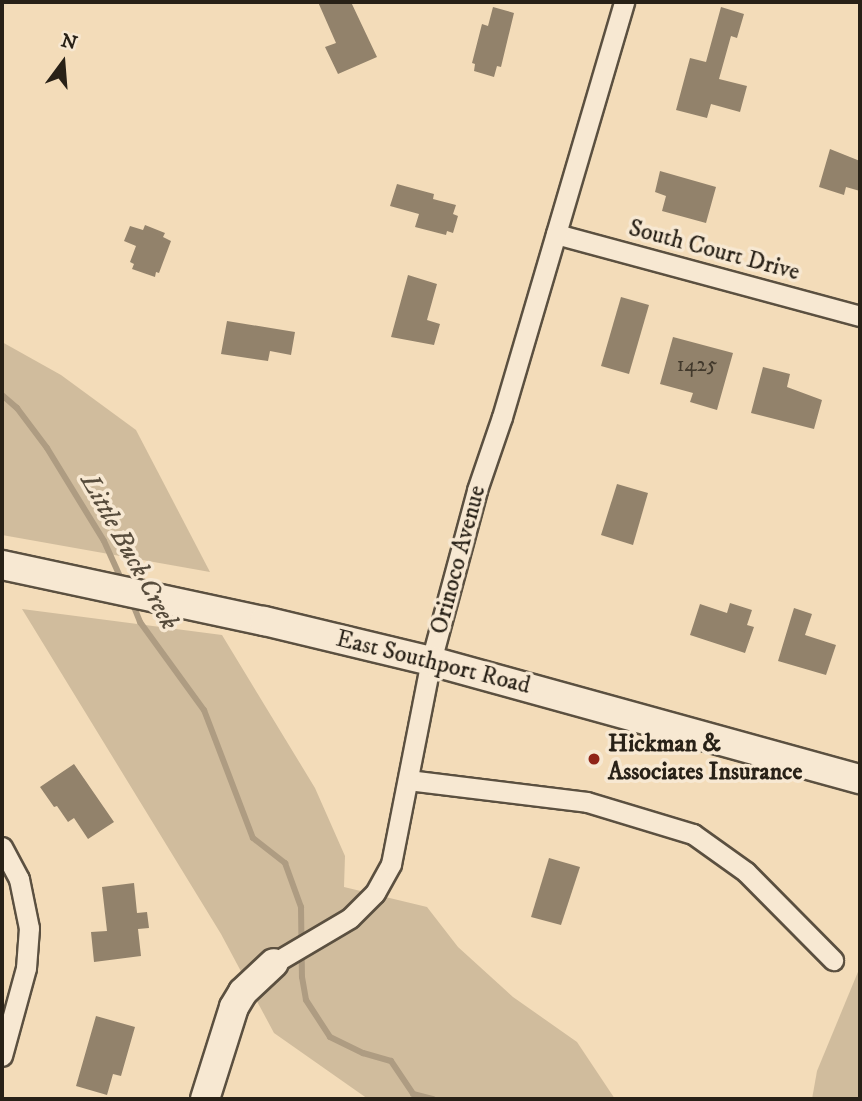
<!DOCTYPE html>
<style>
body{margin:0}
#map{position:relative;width:862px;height:1101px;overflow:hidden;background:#f3dcb9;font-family:"IM FELL DW Pica",serif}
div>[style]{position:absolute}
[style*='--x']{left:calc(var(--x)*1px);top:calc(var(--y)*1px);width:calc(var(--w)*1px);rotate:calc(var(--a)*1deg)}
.green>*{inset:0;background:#d0bc9d}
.stream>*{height:6px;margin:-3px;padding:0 3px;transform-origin:3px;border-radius:3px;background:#ae9c82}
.building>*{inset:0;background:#92826b}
.roads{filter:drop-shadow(2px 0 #5b5040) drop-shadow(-2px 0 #5b5040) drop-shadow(0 2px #5b5040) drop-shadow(0 -2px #5b5040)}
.street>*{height:19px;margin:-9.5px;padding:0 9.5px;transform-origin:9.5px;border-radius:9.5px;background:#f7e8d2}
.secondary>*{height:28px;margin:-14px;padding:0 14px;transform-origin:14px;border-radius:14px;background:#f7e8d2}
.dots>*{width:19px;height:19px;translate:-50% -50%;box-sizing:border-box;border:4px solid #f7e8d2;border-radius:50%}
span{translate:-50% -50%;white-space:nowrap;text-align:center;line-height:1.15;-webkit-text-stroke:7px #f7e8d2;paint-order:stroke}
.number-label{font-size:21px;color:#42392c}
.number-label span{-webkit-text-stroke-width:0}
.street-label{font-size:24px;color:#282117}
.poi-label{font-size:24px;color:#282117;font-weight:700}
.left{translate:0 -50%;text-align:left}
.water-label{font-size:26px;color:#574c3c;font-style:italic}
.frame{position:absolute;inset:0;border:4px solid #282117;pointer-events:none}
.north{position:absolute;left:28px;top:28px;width:70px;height:70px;-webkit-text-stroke:5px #f7e8d2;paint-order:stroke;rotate:16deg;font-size:19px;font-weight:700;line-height:28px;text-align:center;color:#282117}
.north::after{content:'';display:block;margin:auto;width:24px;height:32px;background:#282117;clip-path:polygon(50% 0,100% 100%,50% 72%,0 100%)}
</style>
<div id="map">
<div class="green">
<i style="clip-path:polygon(2px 342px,61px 375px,136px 430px,210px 572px,2px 535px)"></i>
<i style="clip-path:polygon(22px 609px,222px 635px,315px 788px,345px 856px,344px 887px,427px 907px,458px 947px,513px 997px,577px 1042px,615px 1099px,368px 1099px,274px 1033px,221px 934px)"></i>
<i style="clip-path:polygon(860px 967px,860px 1099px,812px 1099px,817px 1071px)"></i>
</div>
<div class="stream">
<i style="--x:2;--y:395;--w:20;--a:41"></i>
<i style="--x:17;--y:408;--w:50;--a:53.1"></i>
<i style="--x:47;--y:448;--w:109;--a:58.5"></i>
<i style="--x:104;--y:541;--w:46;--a:65.7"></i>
<i style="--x:132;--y:602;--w:22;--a:68"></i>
<i style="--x:140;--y:622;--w:109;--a:54"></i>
<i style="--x:204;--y:710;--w:137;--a:69.1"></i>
<i style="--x:253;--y:838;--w:41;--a:38"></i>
<i style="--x:285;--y:863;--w:47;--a:70"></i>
<i style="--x:301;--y:907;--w:70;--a:89.2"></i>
<i style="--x:302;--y:977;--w:23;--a:80"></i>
<i style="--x:306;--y:1000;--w:44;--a:57"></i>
<i style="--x:330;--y:1037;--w:37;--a:26"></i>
<i style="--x:363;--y:1053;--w:29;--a:16"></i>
<i style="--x:391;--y:1061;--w:40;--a:56"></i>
<i style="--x:413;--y:1094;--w:21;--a:14"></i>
</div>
<div class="building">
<i style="clip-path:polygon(318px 2px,351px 2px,377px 57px,338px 74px,325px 47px,336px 43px)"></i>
<i style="clip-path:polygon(493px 7px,514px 13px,501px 67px,497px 66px,494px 77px,474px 71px,475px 64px,472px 63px,482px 24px,488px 26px)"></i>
<i style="clip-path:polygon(721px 7px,744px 14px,737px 38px,731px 36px,719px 79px,747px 86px,740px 112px,711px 104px,707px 118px,676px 110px,690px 58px,706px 62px)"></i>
<i style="clip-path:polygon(830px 149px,860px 161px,860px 191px,846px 187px,844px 195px,819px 187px)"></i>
<i style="clip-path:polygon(660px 171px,716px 187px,706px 223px,662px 211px,666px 196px,655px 192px)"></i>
<i style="clip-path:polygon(397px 184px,434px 194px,433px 199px,456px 205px,453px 214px,458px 216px,453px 233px,447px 231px,446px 235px,415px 227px,419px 214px,390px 206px)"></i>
<i style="clip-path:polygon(145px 225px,165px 233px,163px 237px,171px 241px,159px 273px,156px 272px,155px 277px,132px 269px,134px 264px,130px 262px,136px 246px,124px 241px,130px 226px,143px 230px)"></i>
<i style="clip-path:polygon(408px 275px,437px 284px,427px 320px,440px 324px,434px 345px,391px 337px)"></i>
<i style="clip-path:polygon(621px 297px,649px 305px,629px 374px,601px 366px)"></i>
<i style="clip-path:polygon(227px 321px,295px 332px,291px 355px,270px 351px,268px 361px,221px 354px)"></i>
<i style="clip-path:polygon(673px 337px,733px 353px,717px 410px,690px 402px,693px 393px,660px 384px)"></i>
<i style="clip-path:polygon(763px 367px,790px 374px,787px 387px,822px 400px,814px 429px,751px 413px)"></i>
<i style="clip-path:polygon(617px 484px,648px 493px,633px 545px,601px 535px)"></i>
<i style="clip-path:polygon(730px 603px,752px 610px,747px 625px,754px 627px,745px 653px,690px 635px,700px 604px,727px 613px)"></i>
<i style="clip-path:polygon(794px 608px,812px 614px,805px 635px,836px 645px,826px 675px,778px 661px)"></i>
<i style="clip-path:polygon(74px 764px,114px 822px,88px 839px,74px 818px,68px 822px,57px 806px,54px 807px,40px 787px)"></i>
<i style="clip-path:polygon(549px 858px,580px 867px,561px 925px,531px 917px)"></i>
<i style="clip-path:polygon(134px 883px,137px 913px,147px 912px,149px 928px,138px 929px,141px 956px,94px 962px,91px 932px,107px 931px,102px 887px)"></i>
<i style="clip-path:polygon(96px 1016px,135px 1027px,121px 1076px,113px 1074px,107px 1095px,76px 1086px)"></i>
</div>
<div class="roads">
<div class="street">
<i style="--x:556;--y:234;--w:315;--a:15.1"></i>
<i style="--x:408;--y:780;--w:180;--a:7"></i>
<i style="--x:587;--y:802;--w:111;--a:16.8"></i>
<i style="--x:693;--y:834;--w:65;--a:35.6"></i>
<i style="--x:746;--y:872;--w:124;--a:45.3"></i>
<i style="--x:2;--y:847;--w:36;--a:62"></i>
<i style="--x:19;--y:879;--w:50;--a:78.5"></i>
<i style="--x:29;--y:928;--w:40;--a:94.3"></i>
<i style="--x:26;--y:968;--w:91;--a:105.3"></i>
<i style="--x:274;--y:963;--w:88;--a:-30.6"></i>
<i style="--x:350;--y:918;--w:35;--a:-45"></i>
<i style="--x:375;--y:893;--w:33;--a:-61"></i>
<i style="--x:391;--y:864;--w:207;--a:-78.9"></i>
<i style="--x:431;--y:661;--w:177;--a:-74.9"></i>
<i style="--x:477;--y:490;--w:77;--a:-71.1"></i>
<i style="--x:502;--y:417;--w:433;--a:-73.6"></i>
</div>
<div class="secondary">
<i style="--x:2;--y:565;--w:268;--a:12.1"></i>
<i style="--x:264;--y:621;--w:172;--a:13.5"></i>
<i style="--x:431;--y:661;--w:445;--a:15.4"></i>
<i style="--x:205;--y:1099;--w:96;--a:-72.5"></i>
<i style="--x:234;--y:1007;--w:17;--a:-59"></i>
<i style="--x:243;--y:992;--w:42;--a:-43.1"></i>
</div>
</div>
<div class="dots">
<i style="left:594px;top:759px;background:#8f2418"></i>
</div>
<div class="number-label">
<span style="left:697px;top:365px">1425</span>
</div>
<div class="street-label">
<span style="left:714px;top:251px;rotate:15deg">South Court Drive</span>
<span style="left:459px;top:560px;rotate:-75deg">Orinoco Avenue</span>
<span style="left:433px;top:663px;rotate:14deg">East Southport Road</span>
</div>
<div class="poi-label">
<span class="left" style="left:608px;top:759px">Hickman &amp;<br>Associates Insurance</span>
</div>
<div class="water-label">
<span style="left:129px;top:552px;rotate:61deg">Little Buck Creek</span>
</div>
<div class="frame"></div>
<div class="north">N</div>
</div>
